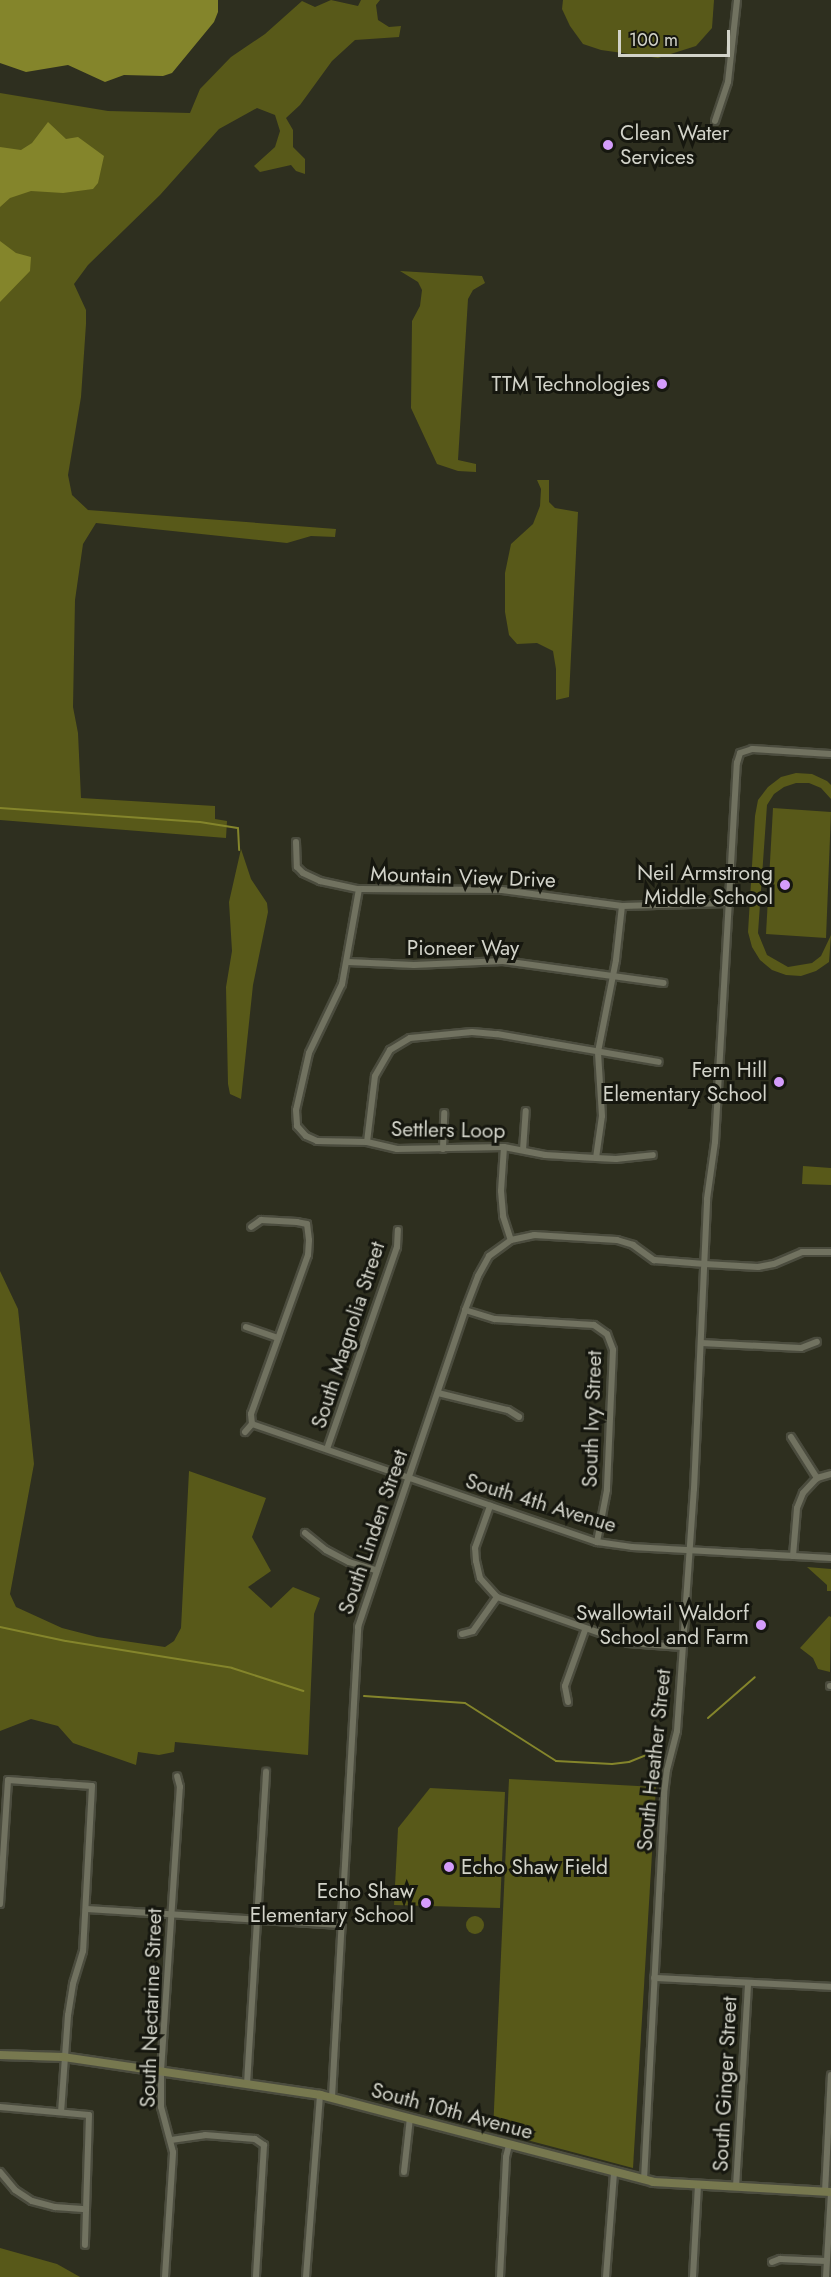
<!DOCTYPE html>
<style>
body{margin:0}
#map{position:relative;width:831px;height:2277px;overflow:hidden;background:#2e2f1f;font-family:Jost,sans-serif}
div>[style]{position:absolute}
[style*='--x']{left:calc(var(--x)*1px);top:calc(var(--y)*1px);width:calc(var(--w)*1px);rotate:calc(var(--a)*1deg)}
.green>*{inset:0;background:#585919}
.round{border-radius:50%}
.water>*{inset:0;background:#84852b}
.stream>*{height:2px;margin:-1px;padding:0 1px;transform-origin:1px;border-radius:1px;background:#84852b}
.roads{filter:drop-shadow(2px 0 #4b4c3e) drop-shadow(-2px 0 #4b4c3e) drop-shadow(0 2px #4b4c3e) drop-shadow(0 -2px #4b4c3e)}
.street>*{height:6px;margin:-3px;padding:0 3px;transform-origin:3px;border-radius:3px;background:#717260}
.secondary>*{height:8px;margin:-4px;padding:0 4px;transform-origin:4px;border-radius:4px;background:#77784f}
.dots>*{width:16px;height:16px;translate:-50% -50%;box-sizing:border-box;border:3px solid #16170f;border-radius:50%}
span{translate:-50% -50%;white-space:nowrap;text-align:center;line-height:1.15;-webkit-text-stroke:6px #16170f;paint-order:stroke}
.poi-label{font-size:21px;color:#d2d3c9}
.left{translate:0 -50%;text-align:left}
.right{translate:-100% -50%;text-align:right}
.street-label{font-size:21px;color:#d2d3c9}
.scale{position:absolute;left:618px;top:30px;width:112px;height:27px;box-sizing:border-box;border:3px solid #d2d3c9;border-top:0;padding-left:8px;font-size:18px;line-height:21px;white-space:nowrap;color:#d2d3c9;-webkit-text-stroke:4px #16170f;paint-order:stroke}
</style>
<div id="map">
<div class="green">
<i style="clip-path:polygon(331px 0,358px 6px,361px 0,380px 0,376px 5px,378px 20px,389px 27px,401px 26px,399px 37px,355px 40px,332px 61px,300px 105px,286px 118px,293px 130px,293px 147px,305px 159px,305px 174px,296px 171px,291px 165px,260px 172px,254px 166px,275px 147px,280px 131px,275px 115px,257px 108px,219px 129px,160px 195px,88px 265px,74px 284px,86px 310px,86px 324px,81px 397px,68px 475px,72px 495px,88px 510px,336px 529px,335px 537px,311px 536px,287px 543px,96px 523px,83px 544px,75px 600px,73px 707px,78px 733px,81px 798px,215px 806px,215px 819px,227px 821px,226px 838px,0 820px,0 93px,108px 111px,190px 113px,200px 89px,231px 57px,265px 34px,302px 1px,315px 7px)"></i>
<i style="clip-path:polygon(563px 0,714px 0,712px 28px,696px 46px,658px 58px,601px 50px,583px 44px,570px 26px,562px 9px)"></i>
<i style="clip-path:polygon(400px 271px,482px 276px,485px 283px,473px 290px,468px 299px,458px 460px,476px 464px,476px 472px,458px 471px,437px 464px,411px 408px,412px 321px,420px 306px,422px 290px,418px 282px)"></i>
<i style="clip-path:polygon(537px 480px,549px 480px,549px 502px,555px 508px,578px 512px,569px 697px,556px 700px,556px 669px,553px 651px,537px 643px,517px 644px,509px 635px,505px 612px,505px 573px,511px 544px,533px 524px,540px 506px,541px 489px)"></i>
<i style="clip-path:polygon(796px 773px,812px 774px,827px 781px,831px 785px,831px 799px,821px 788px,809px 783px,796px 783px,784px 787px,774px 794px,767px 805px,758px 933px,767px 955px,788px 967px,812px 963px,821px 956px,831px 935px,829px 962px,816px 971px,801px 976px,786px 975px,772px 970px,760px 960px,752px 947px,748px 932px,755px 816px,758px 800px,768px 787px,781px 777px)"></i>
<i style="clip-path:polygon(773px 808px,831px 812px,826px 938px,766px 934px)"></i>
<i style="clip-path:polygon(241px 849px,251px 879px,267px 903px,268px 912px,253px 985px,241px 1099px,230px 1094px,228px 1084px,226px 987px,232px 951px,229px 902px)"></i>
<i style="clip-path:polygon(803px 1166px,831px 1168px,831px 1185px,802px 1184px)"></i>
<i style="clip-path:polygon(0 1271px,18px 1309px,34px 1464px,10px 1594px,16px 1607px,62px 1628px,97px 1637px,165px 1647px,174px 1641px,181px 1628px,189px 1471px,266px 1498px,252px 1537px,271px 1571px,248px 1587px,271px 1608px,293px 1587px,320px 1598px,314px 1614px,308px 1755px,175px 1742px,174px 1752px,159px 1755px,138px 1752px,136px 1765px,73px 1743px,58px 1726px,31px 1719px,0 1731px)"></i>
<i style="clip-path:polygon(807px 1567px,831px 1569px,831px 1591px,827px 1591px,827px 1585px)"></i>
<i style="clip-path:polygon(829px 1616px,831px 1617px,830px 1672px,818px 1669px,813px 1658px,800px 1648px)"></i>
<i style="clip-path:polygon(509px 1779px,656px 1787px,633px 2168px,493px 2131px)"></i>
<i style="clip-path:polygon(430px 1788px,505px 1792px,500px 1908px,394px 1905px,398px 1828px)"></i>
<i class="round" style="left:466px;top:1916px;width:18px;height:18px"></i>
<i style="clip-path:polygon(0 2248px,57px 2264px,80px 2277px,0 2277px)"></i>
</div>
<div class="water">
<i style="clip-path:polygon(0 0,218px 0,218px 12px,214px 22px,172px 73px,163px 76px,124px 75px,105px 82px,68px 65px,26px 72px,0 63px)"></i>
<i style="clip-path:polygon(48px 122px,66px 139px,78px 137px,104px 156px,98px 183px,93px 189px,63px 193px,31px 191px,10px 198px,0 207px,0 147px,21px 150px,32px 143px)"></i>
<i style="clip-path:polygon(0 241px,16px 253px,31px 257px,30px 271px,0 302px)"></i>
</div>
<div class="stream">
<i style="--x:0;--y:808;--w:200;--a:4"></i>
<i style="--x:200;--y:822;--w:38;--a:9"></i>
<i style="--x:238;--y:828;--w:22;--a:87"></i>
<i style="--x:0;--y:1627;--w:67;--a:12"></i>
<i style="--x:66;--y:1641;--w:168;--a:9.2"></i>
<i style="--x:232;--y:1668;--w:75;--a:17.9"></i>
<i style="--x:364;--y:1696;--w:101;--a:4"></i>
<i style="--x:465;--y:1703;--w:108;--a:32.5"></i>
<i style="--x:556;--y:1761;--w:56;--a:3.1"></i>
<i style="--x:612;--y:1764;--w:17;--a:-7"></i>
<i style="--x:629;--y:1762;--w:27;--a:-22"></i>
<i style="--x:654;--y:1752;--w:11;--a:-45"></i>
<i style="--x:708;--y:1718;--w:62;--a:-41.1"></i>
</div>
<div class="roads">
<div class="street">
<i style="--x:715;--y:121;--w:41;--a:-71.6"></i>
<i style="--x:728;--y:82;--w:82;--a:-83.7"></i>
<i style="--x:296;--y:842;--w:25;--a:88"></i>
<i style="--x:297;--y:867;--w:8;--a:45"></i>
<i style="--x:303;--y:873;--w:19;--a:25"></i>
<i style="--x:320;--y:881;--w:40;--a:12"></i>
<i style="--x:359;--y:889;--w:143;--a:0.4"></i>
<i style="--x:502;--y:890;--w:121;--a:7.6"></i>
<i style="--x:622;--y:906;--w:106;--a:-1.6"></i>
<i style="--x:359;--y:889;--w:97;--a:100.1"></i>
<i style="--x:342;--y:984;--w:76;--a:115.6"></i>
<i style="--x:309;--y:1053;--w:58;--a:102.8"></i>
<i style="--x:296;--y:1110;--w:16;--a:86"></i>
<i style="--x:297;--y:1126;--w:13;--a:48"></i>
<i style="--x:306;--y:1136;--w:12;--a:24"></i>
<i style="--x:317;--y:1141;--w:50;--a:1.1"></i>
<i style="--x:367;--y:1142;--w:31;--a:13"></i>
<i style="--x:397;--y:1149;--w:107;--a:-1.1"></i>
<i style="--x:504;--y:1147;--w:42;--a:11"></i>
<i style="--x:545;--y:1155;--w:51;--a:3.4"></i>
<i style="--x:596;--y:1158;--w:42;--a:-81.9"></i>
<i style="--x:602;--y:1116;--w:64;--a:-93.6"></i>
<i style="--x:598;--y:1052;--w:94;--a:-78.9"></i>
<i style="--x:616;--y:960;--w:54;--a:-83.7"></i>
<i style="--x:348;--y:962;--w:66;--a:2.6"></i>
<i style="--x:414;--y:965;--w:89;--a:-2.6"></i>
<i style="--x:503;--y:961;--w:162;--a:7.8"></i>
<i style="--x:367;--y:1142;--w:66;--a:-83.1"></i>
<i style="--x:375;--y:1076;--w:30;--a:-60"></i>
<i style="--x:390;--y:1050;--w:23;--a:-31"></i>
<i style="--x:410;--y:1038;--w:62;--a:-5.5"></i>
<i style="--x:472;--y:1032;--w:25;--a:5"></i>
<i style="--x:497;--y:1034;--w:164;--a:9.8"></i>
<i style="--x:504;--y:1147;--w:44;--a:93.9"></i>
<i style="--x:501;--y:1191;--w:25;--a:85"></i>
<i style="--x:503;--y:1216;--w:25;--a:72"></i>
<i style="--x:443;--y:1149;--w:36;--a:-88"></i>
<i style="--x:523;--y:1150;--w:39;--a:-86"></i>
<i style="--x:596;--y:1158;--w:20;--a:3"></i>
<i style="--x:616;--y:1159;--w:37;--a:-6"></i>
<i style="--x:465;--y:1310;--w:31;--a:17"></i>
<i style="--x:495;--y:1319;--w:99;--a:3.5"></i>
<i style="--x:594;--y:1325;--w:16;--a:35"></i>
<i style="--x:607;--y:1334;--w:17;--a:69"></i>
<i style="--x:613;--y:1350;--w:140;--a:92.5"></i>
<i style="--x:607;--y:1490;--w:53;--a:100.9"></i>
<i style="--x:246;--y:1327;--w:34;--a:19"></i>
<i style="--x:701;--y:1343;--w:100;--a:2.9"></i>
<i style="--x:801;--y:1348;--w:17;--a:-21"></i>
<i style="--x:438;--y:1393;--w:72;--a:13.7"></i>
<i style="--x:508;--y:1410;--w:13;--a:32"></i>
<i style="--x:252;--y:1424;--w:365;--a:18.9"></i>
<i style="--x:597;--y:1542;--w:35;--a:8"></i>
<i style="--x:632;--y:1547;--w:199;--a:3.2"></i>
<i style="--x:245;--y:1432;--w:11;--a:-49"></i>
<i style="--x:252;--y:1424;--w:10;--a:-96"></i>
<i style="--x:251;--y:1414;--w:169;--a:-70.3"></i>
<i style="--x:308;--y:1255;--w:15;--a:-86"></i>
<i style="--x:309;--y:1240;--w:16;--a:-97"></i>
<i style="--x:307;--y:1224;--w:10;--a:-169"></i>
<i style="--x:297;--y:1222;--w:36;--a:-177"></i>
<i style="--x:261;--y:1220;--w:12;--a:145"></i>
<i style="--x:791;--y:1437;--w:49;--a:57.6"></i>
<i style="--x:327;--y:1449;--w:214;--a:-70.9"></i>
<i style="--x:397;--y:1247;--w:17;--a:-87"></i>
<i style="--x:305;--y:1533;--w:27;--a:39"></i>
<i style="--x:326;--y:1550;--w:26;--a:28"></i>
<i style="--x:349;--y:1562;--w:27;--a:17"></i>
<i style="--x:793;--y:1556;--w:48;--a:-85.2"></i>
<i style="--x:797;--y:1508;--w:16;--a:-68"></i>
<i style="--x:803;--y:1493;--w:21;--a:-47"></i>
<i style="--x:817;--y:1478;--w:15;--a:-16"></i>
<i style="--x:497;--y:1597;--w:139;--a:19.3"></i>
<i style="--x:628;--y:1643;--w:54;--a:4.2"></i>
<i style="--x:462;--y:1634;--w:11;--a:-15"></i>
<i style="--x:473;--y:1631;--w:42;--a:-54.8"></i>
<i style="--x:497;--y:1597;--w:25;--a:-132"></i>
<i style="--x:480;--y:1578;--w:17;--a:-103"></i>
<i style="--x:476;--y:1561;--w:13;--a:-94"></i>
<i style="--x:475;--y:1548;--w:45;--a:-70.3"></i>
<i style="--x:830;--y:1686;--w:1;--a:0"></i>
<i style="--x:568;--y:1702;--w:16;--a:-101"></i>
<i style="--x:565;--y:1686;--w:59;--a:-70.3"></i>
<i style="--x:0;--y:1904;--w:124;--a:-86.3"></i>
<i style="--x:8;--y:1780;--w:84;--a:4.1"></i>
<i style="--x:92;--y:1786;--w:165;--a:93.1"></i>
<i style="--x:83;--y:1951;--w:34;--a:107"></i>
<i style="--x:73;--y:1984;--w:31;--a:99"></i>
<i style="--x:68;--y:2015;--w:97;--a:94.1"></i>
<i style="--x:86;--y:1909;--w:256;--a:3.6"></i>
<i style="--x:654;--y:1978;--w:177;--a:2.9"></i>
<i style="--x:247;--y:2084;--w:313;--a:-86.5"></i>
<i style="--x:332;--y:2097;--w:471;--a:-86.8"></i>
<i style="--x:358;--y:1627;--w:335;--a:-71.3"></i>
<i style="--x:465;--y:1310;--w:36;--a:-69"></i>
<i style="--x:478;--y:1276;--w:23;--a:-61"></i>
<i style="--x:489;--y:1256;--w:27;--a:-36"></i>
<i style="--x:511;--y:1240;--w:24;--a:-12"></i>
<i style="--x:534;--y:1235;--w:83;--a:3.4"></i>
<i style="--x:617;--y:1240;--w:17;--a:17"></i>
<i style="--x:633;--y:1245;--w:26;--a:36"></i>
<i style="--x:654;--y:1260;--w:51;--a:4.5"></i>
<i style="--x:705;--y:1264;--w:53;--a:3.2"></i>
<i style="--x:758;--y:1267;--w:16;--a:-11"></i>
<i style="--x:774;--y:1264;--w:30;--a:-23"></i>
<i style="--x:802;--y:1252;--w:29;--a:0"></i>
<i style="--x:0;--y:2107;--w:89;--a:5.1"></i>
<i style="--x:89;--y:2115;--w:130;--a:91.8"></i>
<i style="--x:171;--y:2140;--w:34;--a:-8"></i>
<i style="--x:205;--y:2135;--w:50;--a:4.6"></i>
<i style="--x:255;--y:2139;--w:11;--a:34"></i>
<i style="--x:264;--y:2145;--w:132;--a:93.5"></i>
<i style="--x:0;--y:2172;--w:23;--a:50"></i>
<i style="--x:15;--y:2190;--w:20;--a:33"></i>
<i style="--x:32;--y:2201;--w:24;--a:15"></i>
<i style="--x:55;--y:2207;--w:31;--a:4"></i>
<i style="--x:404;--y:2172;--w:54;--a:-83.7"></i>
<i style="--x:644;--y:2180;--w:387;--a:-87"></i>
<i style="--x:664;--y:1794;--w:24;--a:-83"></i>
<i style="--x:667;--y:1770;--w:40;--a:-75.6"></i>
<i style="--x:677;--y:1731;--w:243;--a:-86"></i>
<i style="--x:694;--y:1489;--w:290;--a:-87.4"></i>
<i style="--x:707;--y:1199;--w:58;--a:-82"></i>
<i style="--x:715;--y:1142;--w:380;--a:-86.7"></i>
<i style="--x:737;--y:763;--w:10;--a:-73"></i>
<i style="--x:740;--y:753;--w:13;--a:-18"></i>
<i style="--x:752;--y:749;--w:79;--a:3.6"></i>
<i style="--x:736;--y:2187;--w:204;--a:-86.6"></i>
<i style="--x:825;--y:2192;--w:117;--a:-87.1"></i>
<i style="--x:772;--y:2262;--w:9;--a:-21"></i>
<i style="--x:780;--y:2259;--w:46;--a:2.5"></i>
<i style="--x:165;--y:2277;--w:125;--a:-86.3"></i>
<i style="--x:173;--y:2152;--w:47;--a:-104.9"></i>
<i style="--x:161;--y:2107;--w:36;--a:-90"></i>
<i style="--x:161;--y:2071;--w:285;--a:-86.2"></i>
<i style="--x:180;--y:1787;--w:11;--a:-105"></i>
<i style="--x:306;--y:2277;--w:183;--a:-85.6"></i>
<i style="--x:500;--y:2277;--w:120;--a:-87.1"></i>
<i style="--x:506;--y:2157;--w:12;--a:-76"></i>
<i style="--x:606;--y:2277;--w:105;--a:-85.6"></i>
<i style="--x:693;--y:2277;--w:92;--a:-86.9"></i>
<i style="--x:826;--y:2277;--w:84;--a:-86.6"></i>
</div>
<div class="secondary">
<i style="--x:0;--y:2055;--w:63;--a:1.8"></i>
<i style="--x:63;--y:2057;--w:260;--a:8.4"></i>
<i style="--x:320;--y:2095;--w:344;--a:14.6"></i>
<i style="--x:653;--y:2182;--w:178;--a:3.2"></i>
</div>
</div>
<div class="dots">
<i style="left:608px;top:145px;background:#d49cfb"></i>
<i style="left:662px;top:384px;background:#d49cfb"></i>
<i style="left:785px;top:885px;background:#d49cfb"></i>
<i style="left:779px;top:1082px;background:#d49cfb"></i>
<i style="left:761px;top:1625px;background:#d49cfb"></i>
<i style="left:449px;top:1867px;background:#d49cfb"></i>
<i style="left:426px;top:1903px;background:#d49cfb"></i>
</div>
<div class="poi-label">
<span class="left" style="left:620px;top:145px">Clean Water<br>Services</span>
<span class="right" style="left:650px;top:384px">TTM Technologies</span>
<span class="right" style="left:773px;top:885px">Neil Armstrong<br>Middle School</span>
<span class="right" style="left:767px;top:1082px">Fern Hill<br>Elementary School</span>
<span class="right" style="left:749px;top:1625px">Swallowtail Waldorf<br>School and Farm</span>
<span class="left" style="left:461px;top:1867px">Echo Shaw Field</span>
<span class="right" style="left:414px;top:1903px">Echo Shaw<br>Elementary School</span>
</div>
<div class="street-label">
<span style="left:463px;top:877px;rotate:2deg">Mountain View Drive</span>
<span style="left:463px;top:948px">Pioneer Way</span>
<span style="left:448px;top:1130px;rotate:1deg">Settlers Loop</span>
<span style="left:348px;top:1335px;rotate:-72deg">South Magnolia Street</span>
<span style="left:592px;top:1419px;rotate:-88deg">South Ivy Street</span>
<span style="left:541px;top:1503px;rotate:17deg">South 4th Avenue</span>
<span style="left:373px;top:1532px;rotate:-71deg">South Linden Street</span>
<span style="left:654px;top:1760px;rotate:-84deg">South Heather Street</span>
<span style="left:151px;top:2008px;rotate:-88deg">South Nectarine Street</span>
<span style="left:725px;top:2084px;rotate:-87deg">South Ginger Street</span>
<span style="left:452px;top:2111px;rotate:15deg">South 10th Avenue</span>
</div>
<div class="scale">100 m</div>
</div>
